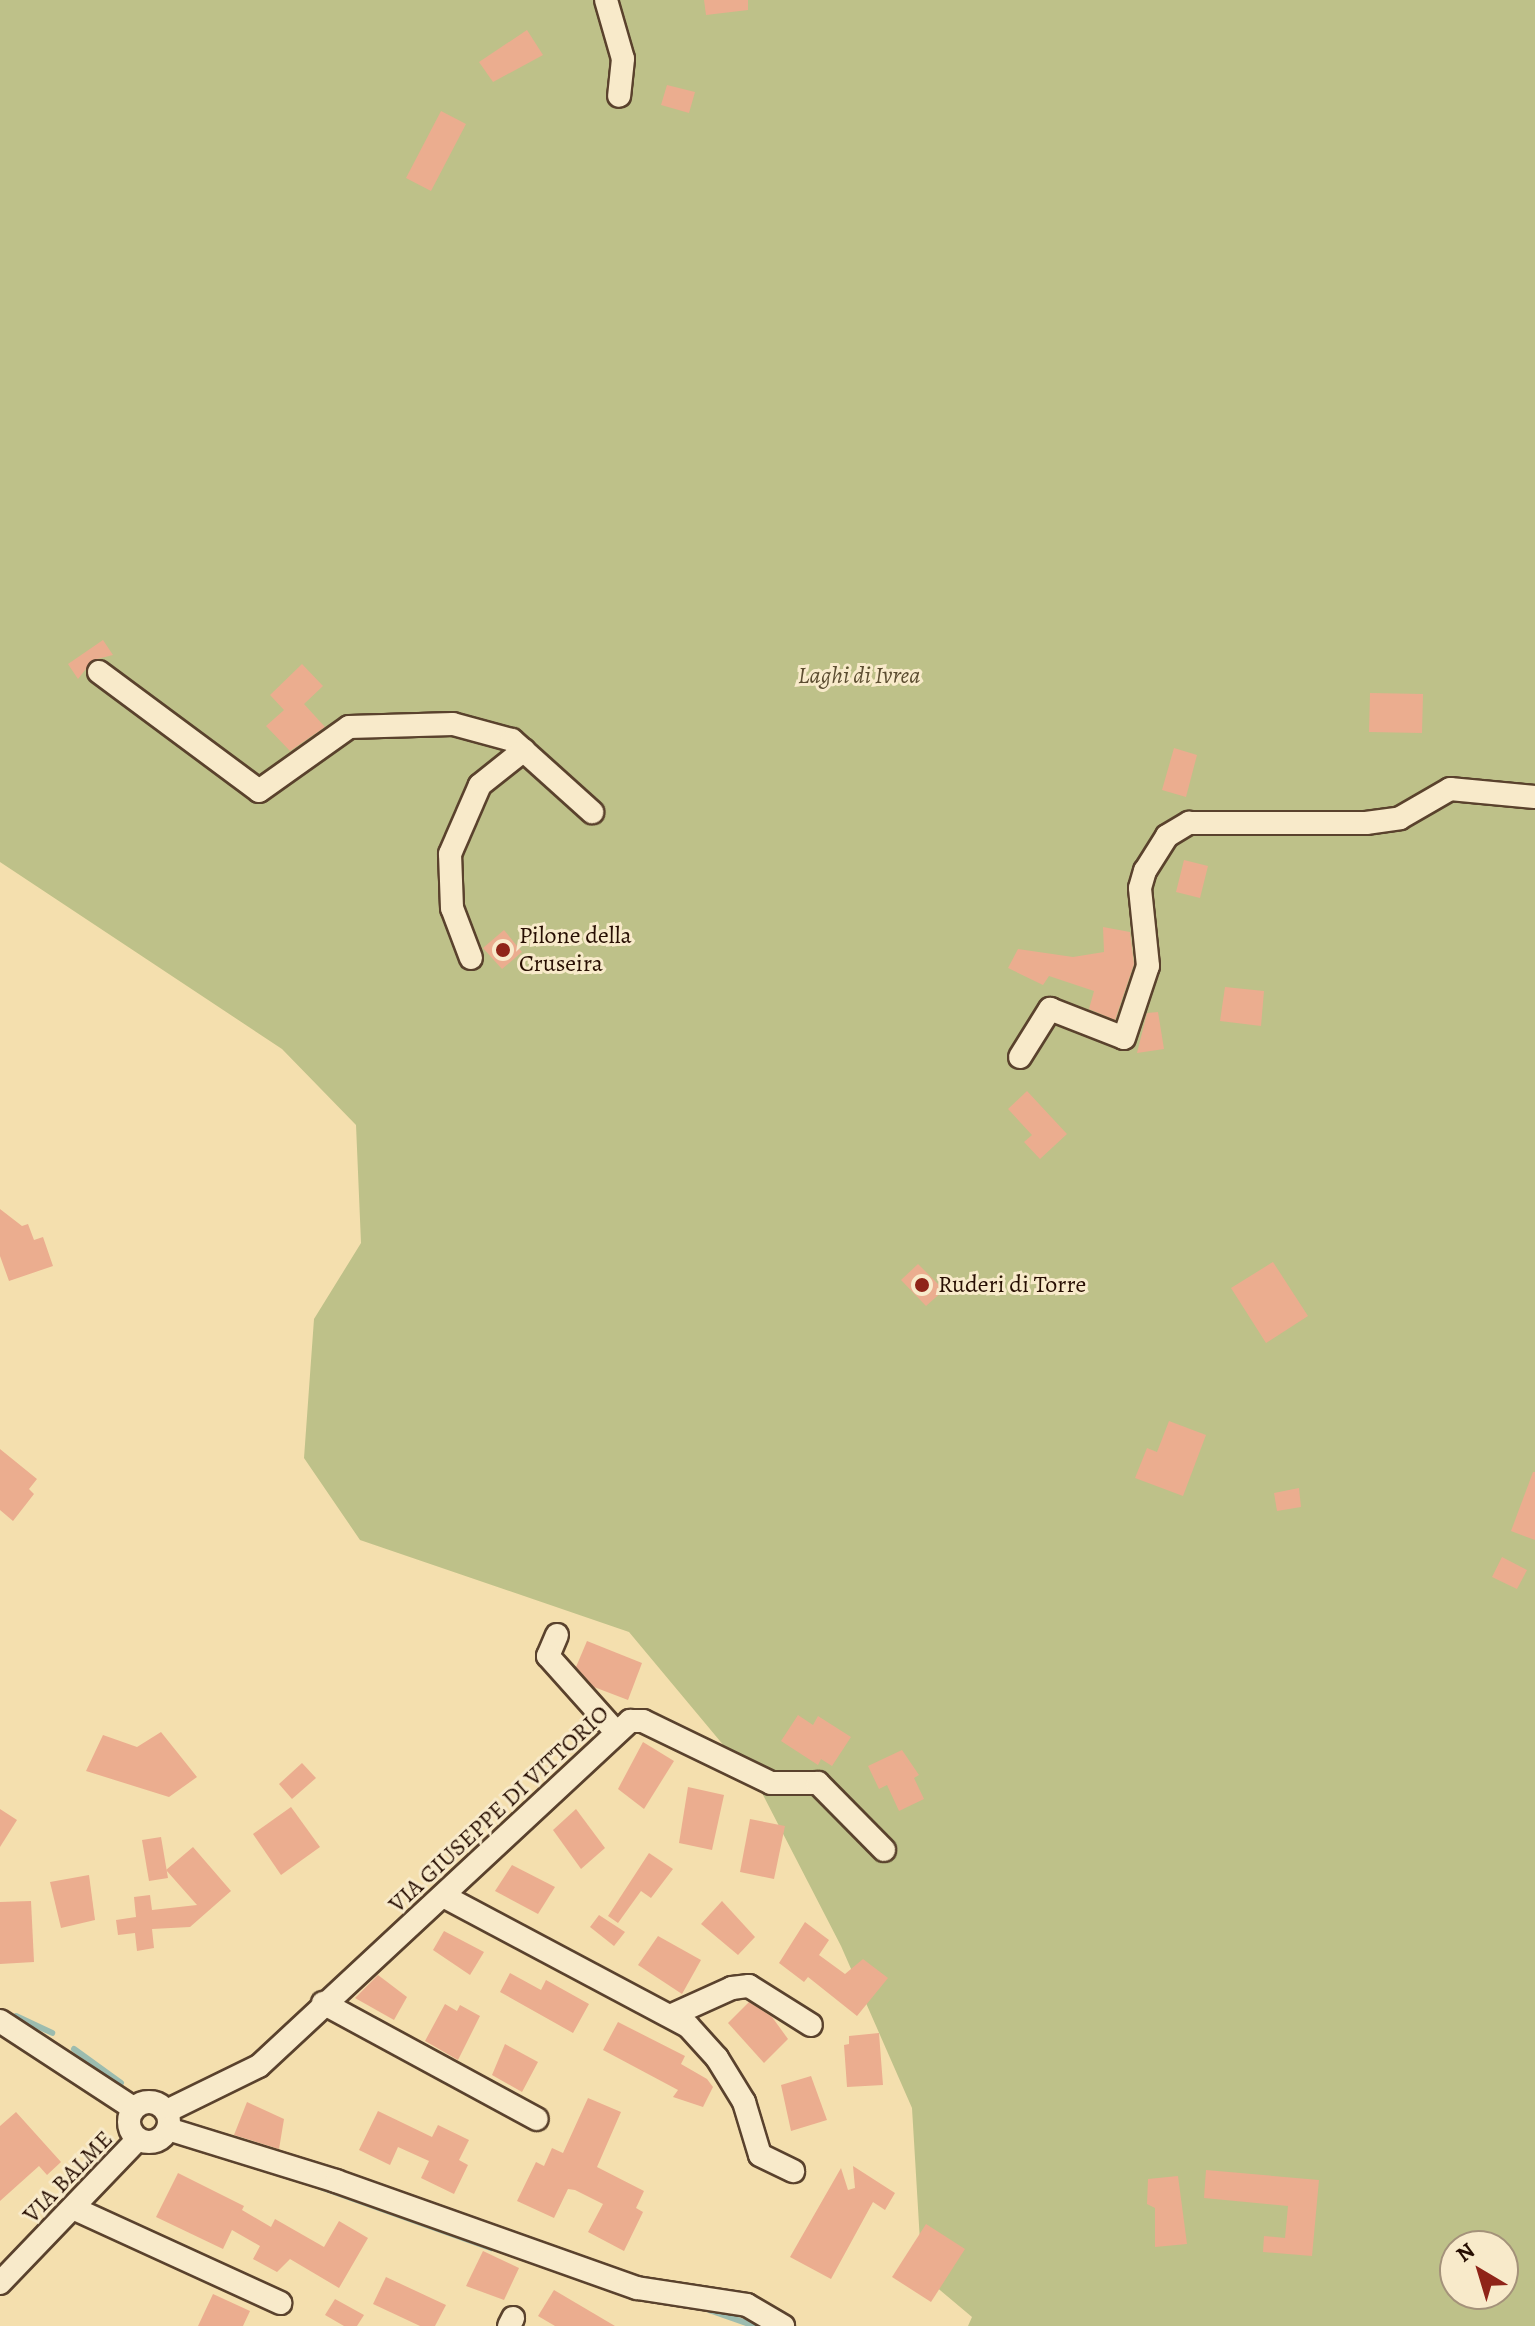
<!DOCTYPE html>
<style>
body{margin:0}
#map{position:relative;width:1535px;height:2326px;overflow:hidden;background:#f4dfae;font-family:Alegreya,serif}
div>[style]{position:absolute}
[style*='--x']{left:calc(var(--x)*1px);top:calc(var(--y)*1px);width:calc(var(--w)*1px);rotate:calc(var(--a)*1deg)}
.green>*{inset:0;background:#bec189}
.stream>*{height:6px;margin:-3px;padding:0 3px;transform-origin:3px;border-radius:3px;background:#9cbcaf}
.building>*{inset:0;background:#ebad8f}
.roads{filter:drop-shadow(2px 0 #5a422d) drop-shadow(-2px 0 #5a422d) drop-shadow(0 2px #5a422d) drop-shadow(0 -2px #5a422d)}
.minor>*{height:22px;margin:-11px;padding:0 11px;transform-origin:11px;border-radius:11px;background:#f8eaca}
.minor>.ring{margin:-11px;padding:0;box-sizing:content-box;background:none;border:22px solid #f8eaca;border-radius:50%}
.dots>*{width:22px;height:22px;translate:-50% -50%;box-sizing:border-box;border:4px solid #f8eaca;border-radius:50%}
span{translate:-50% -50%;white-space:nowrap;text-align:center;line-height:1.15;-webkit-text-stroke:6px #f8eaca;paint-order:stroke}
.park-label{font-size:24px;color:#5c4d31;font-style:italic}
.poi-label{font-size:24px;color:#270e02}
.left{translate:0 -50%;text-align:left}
.street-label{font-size:24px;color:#270e02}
.north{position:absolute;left:1439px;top:2230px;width:80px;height:80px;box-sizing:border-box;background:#f8eaca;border:2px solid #a4927a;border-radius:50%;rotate:322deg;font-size:22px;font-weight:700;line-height:32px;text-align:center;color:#270e02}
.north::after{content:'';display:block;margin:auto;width:28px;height:36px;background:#8f2418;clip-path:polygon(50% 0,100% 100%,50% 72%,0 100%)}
</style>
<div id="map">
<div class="green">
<i style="clip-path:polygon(evenodd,0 0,1535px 0,1535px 2326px,968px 2326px,972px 2317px,922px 2275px,912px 2108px,841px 1946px,760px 1789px,629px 1632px,360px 1540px,304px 1458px,314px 1319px,361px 1243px,356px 1125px,282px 1049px,0 862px,0 0,1455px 2246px,1503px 2246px,1503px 2294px,1455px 2294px,1455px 2246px)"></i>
</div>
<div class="stream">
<i style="--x:16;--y:2016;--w:40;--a:25"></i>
<i style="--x:74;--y:2049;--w:58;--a:35.9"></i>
<i style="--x:320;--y:2187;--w:182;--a:19.6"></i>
<i style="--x:709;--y:2310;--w:49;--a:19.2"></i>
</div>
<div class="building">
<i style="clip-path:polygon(704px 0,748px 0,748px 10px,706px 15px)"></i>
<i style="clip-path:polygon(527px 30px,543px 55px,493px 82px,479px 62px)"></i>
<i style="clip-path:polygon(667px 85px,695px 92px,689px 113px,661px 105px)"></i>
<i style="clip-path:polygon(441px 111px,466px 124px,431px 191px,406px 178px)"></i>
<i style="clip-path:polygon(103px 640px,113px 655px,93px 660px,78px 679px,68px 664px)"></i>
<i style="clip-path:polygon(302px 664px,323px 686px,304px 704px,325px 727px,290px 751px,266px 726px,284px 710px,270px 695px)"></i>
<i style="clip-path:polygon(1370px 693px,1423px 694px,1422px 733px,1369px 732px)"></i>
<i style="clip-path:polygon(1174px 748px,1197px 755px,1186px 797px,1162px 790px)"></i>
<i style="clip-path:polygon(1184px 860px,1208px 866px,1200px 898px,1176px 892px)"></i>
<i style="clip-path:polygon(1103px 927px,1130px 932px,1134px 964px,1115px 1020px,1089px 1009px,1094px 991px,1049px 976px,1043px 985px,1008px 968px,1018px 949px,1073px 957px,1104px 952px)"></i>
<i style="clip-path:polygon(504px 930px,522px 952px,502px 969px,483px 948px)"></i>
<i style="clip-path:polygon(1225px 987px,1264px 991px,1261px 1026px,1220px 1021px)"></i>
<i style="clip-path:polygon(1158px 1012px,1164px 1049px,1137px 1053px,1147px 1013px)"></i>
<i style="clip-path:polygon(1027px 1091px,1067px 1134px,1040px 1159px,1024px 1142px,1032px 1135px,1008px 1109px)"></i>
<i style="clip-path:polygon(0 1209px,22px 1226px,28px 1224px,34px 1240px,43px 1237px,53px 1266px,9px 1281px,0 1256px)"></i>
<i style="clip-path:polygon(1273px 1262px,1308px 1316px,1266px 1343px,1231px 1288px)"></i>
<i style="clip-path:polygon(918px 1264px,944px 1290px,926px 1306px,901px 1280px)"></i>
<i style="clip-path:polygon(1169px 1421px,1206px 1435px,1183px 1496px,1135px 1478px,1147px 1448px,1157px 1452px)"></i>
<i style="clip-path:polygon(0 1449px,37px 1479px,29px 1489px,34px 1494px,13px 1521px,0 1510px)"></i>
<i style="clip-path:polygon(1533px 1472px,1535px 1472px,1535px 1540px,1511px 1531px)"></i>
<i style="clip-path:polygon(1299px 1488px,1301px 1507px,1277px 1511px,1274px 1493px)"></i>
<i style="clip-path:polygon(1502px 1557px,1527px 1570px,1517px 1589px,1492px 1577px)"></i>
<i style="clip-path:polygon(587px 1641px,642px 1663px,628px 1700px,594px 1687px,576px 1667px)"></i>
<i style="clip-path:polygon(798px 1715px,813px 1725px,818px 1716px,851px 1737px,832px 1766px,821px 1759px,818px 1765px,781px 1741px)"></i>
<i style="clip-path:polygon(161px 1732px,197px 1777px,169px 1797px,86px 1771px,103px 1735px,137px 1747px)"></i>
<i style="clip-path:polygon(643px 1742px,674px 1761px,644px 1809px,618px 1789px)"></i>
<i style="clip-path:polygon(902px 1750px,919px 1775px,914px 1778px,924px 1799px,899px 1811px,887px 1785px,879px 1789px,868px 1766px)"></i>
<i style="clip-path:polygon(302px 1763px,316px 1778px,292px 1799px,279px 1784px)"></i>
<i style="clip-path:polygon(688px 1787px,724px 1795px,712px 1850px,679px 1843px)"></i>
<i style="clip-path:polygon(291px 1807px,320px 1847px,281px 1875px,253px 1834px)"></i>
<i style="clip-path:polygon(0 1809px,17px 1820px,0 1847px)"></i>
<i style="clip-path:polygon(576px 1809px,605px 1848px,581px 1869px,553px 1830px)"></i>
<i style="clip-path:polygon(750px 1819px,785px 1826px,774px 1879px,740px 1872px)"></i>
<i style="clip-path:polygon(161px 1837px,168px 1878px,149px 1881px,142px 1840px)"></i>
<i style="clip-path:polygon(193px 1847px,231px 1891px,190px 1927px,152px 1929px,154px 1948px,137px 1951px,135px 1933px,118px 1935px,116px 1920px,136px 1917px,134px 1897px,150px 1895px,152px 1910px,197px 1905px,166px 1870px)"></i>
<i style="clip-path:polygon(649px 1853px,673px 1869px,651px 1898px,641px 1891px,618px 1923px,608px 1916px)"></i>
<i style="clip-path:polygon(512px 1865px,555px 1887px,538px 1914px,495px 1891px)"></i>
<i style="clip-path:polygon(89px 1875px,95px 1920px,61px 1928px,50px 1882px)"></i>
<i style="clip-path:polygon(31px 1901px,34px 1962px,0 1964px,0 1902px)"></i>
<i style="clip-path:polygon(722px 1901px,755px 1937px,738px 1955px,701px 1924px)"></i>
<i style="clip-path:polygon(599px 1915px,625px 1932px,614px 1946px,590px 1927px)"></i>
<i style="clip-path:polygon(805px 1922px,829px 1940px,819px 1955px,845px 1974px,863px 1959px,888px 1978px,857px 2016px,808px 1977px,804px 1982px,779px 1963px)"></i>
<i style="clip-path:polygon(444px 1931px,484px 1952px,470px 1975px,433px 1950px)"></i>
<i style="clip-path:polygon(658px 1936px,701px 1960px,682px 1994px,638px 1965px)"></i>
<i style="clip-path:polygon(510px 1973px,541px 1990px,546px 1980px,589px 2004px,573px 2033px,500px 1992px)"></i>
<i style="clip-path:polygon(378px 1975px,407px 1997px,394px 2020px,355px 1998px)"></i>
<i style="clip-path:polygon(749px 2002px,772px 2017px,788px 2039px,764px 2063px,728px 2023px)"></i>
<i style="clip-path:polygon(445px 2004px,457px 2011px,460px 2005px,480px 2016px,458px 2060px,425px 2041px)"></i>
<i style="clip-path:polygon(618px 2022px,685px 2056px,681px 2064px,707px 2079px,713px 2087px,703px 2107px,673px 2097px,678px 2090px,603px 2050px)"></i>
<i style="clip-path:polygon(879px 2033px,883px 2085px,847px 2087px,844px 2045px,849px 2044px,849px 2036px)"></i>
<i style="clip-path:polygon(505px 2044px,538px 2062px,522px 2092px,492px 2075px)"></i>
<i style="clip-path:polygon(811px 2076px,827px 2120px,791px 2131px,781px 2085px)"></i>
<i style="clip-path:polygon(588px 2098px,621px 2112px,597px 2167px,644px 2191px,636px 2208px,643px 2212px,624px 2251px,588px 2232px,603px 2204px,575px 2190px,568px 2189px,554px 2218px,517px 2201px,536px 2162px,544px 2166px,552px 2148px,563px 2153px)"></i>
<i style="clip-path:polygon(247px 2102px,284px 2119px,279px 2149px,234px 2135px)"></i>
<i style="clip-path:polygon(378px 2111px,432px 2137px,438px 2125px,469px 2140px,459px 2160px,468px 2165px,454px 2194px,421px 2178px,429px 2161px,398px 2147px,390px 2165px,359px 2150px)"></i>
<i style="clip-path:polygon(16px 2112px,61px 2162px,47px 2175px,39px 2166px,0 2201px,0 2126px)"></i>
<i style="clip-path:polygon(853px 2166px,895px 2193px,885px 2210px,873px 2202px,831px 2279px,790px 2257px,841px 2168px,848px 2190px,855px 2188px)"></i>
<i style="clip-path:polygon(1206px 2170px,1319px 2180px,1312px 2256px,1263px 2252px,1264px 2236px,1285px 2238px,1288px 2206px,1204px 2198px)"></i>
<i style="clip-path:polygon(178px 2173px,244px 2206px,242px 2210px,271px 2227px,275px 2219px,324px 2247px,339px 2221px,368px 2238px,339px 2288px,290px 2259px,277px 2272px,253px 2259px,260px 2246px,232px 2230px,223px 2249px,156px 2217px)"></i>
<i style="clip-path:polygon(1178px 2176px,1187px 2244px,1155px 2247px,1155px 2208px,1147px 2204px,1148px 2179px)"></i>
<i style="clip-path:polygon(926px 2224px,965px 2249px,931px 2302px,892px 2277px)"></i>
<i style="clip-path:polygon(483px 2251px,519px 2268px,504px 2300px,466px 2286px)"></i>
<i style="clip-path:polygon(386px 2277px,446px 2305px,435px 2326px,420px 2326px,373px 2304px)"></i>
<i style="clip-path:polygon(554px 2290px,615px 2326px,555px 2326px,538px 2316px)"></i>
<i style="clip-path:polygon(213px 2294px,250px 2311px,243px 2326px,198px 2326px)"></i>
<i style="clip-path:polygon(335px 2299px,364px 2315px,357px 2326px,344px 2326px,325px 2315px)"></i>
</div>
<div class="roads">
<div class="minor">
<i style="--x:606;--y:0;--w:61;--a:73.9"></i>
<i style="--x:623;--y:59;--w:37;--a:96"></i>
<i style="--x:99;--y:672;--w:199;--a:36.6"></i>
<i style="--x:259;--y:791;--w:110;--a:-35.4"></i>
<i style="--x:349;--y:727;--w:104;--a:-1.7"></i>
<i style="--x:453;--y:724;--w:61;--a:15.2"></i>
<i style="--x:512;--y:740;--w:108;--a:42"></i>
<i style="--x:471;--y:958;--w:53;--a:-110.8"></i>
<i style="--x:452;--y:908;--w:54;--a:-92.1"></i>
<i style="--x:450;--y:854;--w:75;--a:-66.5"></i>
<i style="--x:480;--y:785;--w:56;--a:-38.5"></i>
<i style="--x:1020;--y:1057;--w:57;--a:-58"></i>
<i style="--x:1050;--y:1009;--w:79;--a:21.4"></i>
<i style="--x:1124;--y:1038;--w:76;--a:-71.6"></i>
<i style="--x:1148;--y:966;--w:78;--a:-95.9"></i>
<i style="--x:1140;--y:888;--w:18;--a:-74"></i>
<i style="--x:1145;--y:871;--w:41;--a:-57.8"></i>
<i style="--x:1167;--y:836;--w:26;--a:-31"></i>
<i style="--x:1189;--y:823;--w:177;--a:0"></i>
<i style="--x:1366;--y:823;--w:34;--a:-8"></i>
<i style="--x:1400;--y:818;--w:58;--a:-30.1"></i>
<i style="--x:1450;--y:789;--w:85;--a:5.4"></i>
<i style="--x:557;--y:1635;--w:23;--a:113"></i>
<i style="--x:548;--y:1656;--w:101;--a:48.2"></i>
<i style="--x:445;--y:1897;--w:275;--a:28"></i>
<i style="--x:688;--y:2026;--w:43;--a:47.8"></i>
<i style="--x:717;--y:2058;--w:52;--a:58.5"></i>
<i style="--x:744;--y:2102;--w:55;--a:73.2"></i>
<i style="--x:760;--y:2155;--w:37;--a:26"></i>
<i style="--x:323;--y:2003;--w:243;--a:28.5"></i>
<i style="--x:670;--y:2016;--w:68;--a:-24.3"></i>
<i style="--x:732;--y:1988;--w:17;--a:-7"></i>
<i style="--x:749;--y:1986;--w:73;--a:32.2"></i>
<i style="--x:0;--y:2021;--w:159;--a:33.2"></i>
<i class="ring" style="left:129px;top:2102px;width:18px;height:18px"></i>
<i style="--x:167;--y:2111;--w:102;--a:-26.1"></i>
<i style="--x:259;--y:2066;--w:507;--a:-42.92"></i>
<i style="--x:630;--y:1721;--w:13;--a:0"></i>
<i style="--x:643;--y:1721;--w:142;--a:25.8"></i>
<i style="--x:771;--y:1783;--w:47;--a:0"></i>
<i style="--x:818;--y:1783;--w:94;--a:45.4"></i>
<i style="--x:168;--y:2129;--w:176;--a:17.2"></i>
<i style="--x:336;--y:2181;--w:319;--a:19.6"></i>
<i style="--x:637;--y:2288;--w:111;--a:8.8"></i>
<i style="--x:747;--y:2305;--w:42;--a:30.3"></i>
<i style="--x:75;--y:2209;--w:226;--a:24.6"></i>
<i style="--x:0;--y:2283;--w:199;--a:-46.2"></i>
<i style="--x:509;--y:2326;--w:9;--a:-63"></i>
</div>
</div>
<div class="dots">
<i style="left:503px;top:950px;background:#8f2418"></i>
<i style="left:922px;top:1285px;background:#8f2418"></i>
</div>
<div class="park-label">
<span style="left:859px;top:676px">Laghi di Ivrea</span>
</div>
<div class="poi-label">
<span class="left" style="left:519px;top:950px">Pilone della<br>Cruseira</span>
<span class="left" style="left:938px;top:1285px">Ruderi di Torre</span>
</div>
<div class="street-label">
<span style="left:499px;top:1809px;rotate:-43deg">VIA GIUSEPPE DI VITTORIO</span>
<span style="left:68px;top:2177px;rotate:-46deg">VIA BALME</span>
</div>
<div class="north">N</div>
</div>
